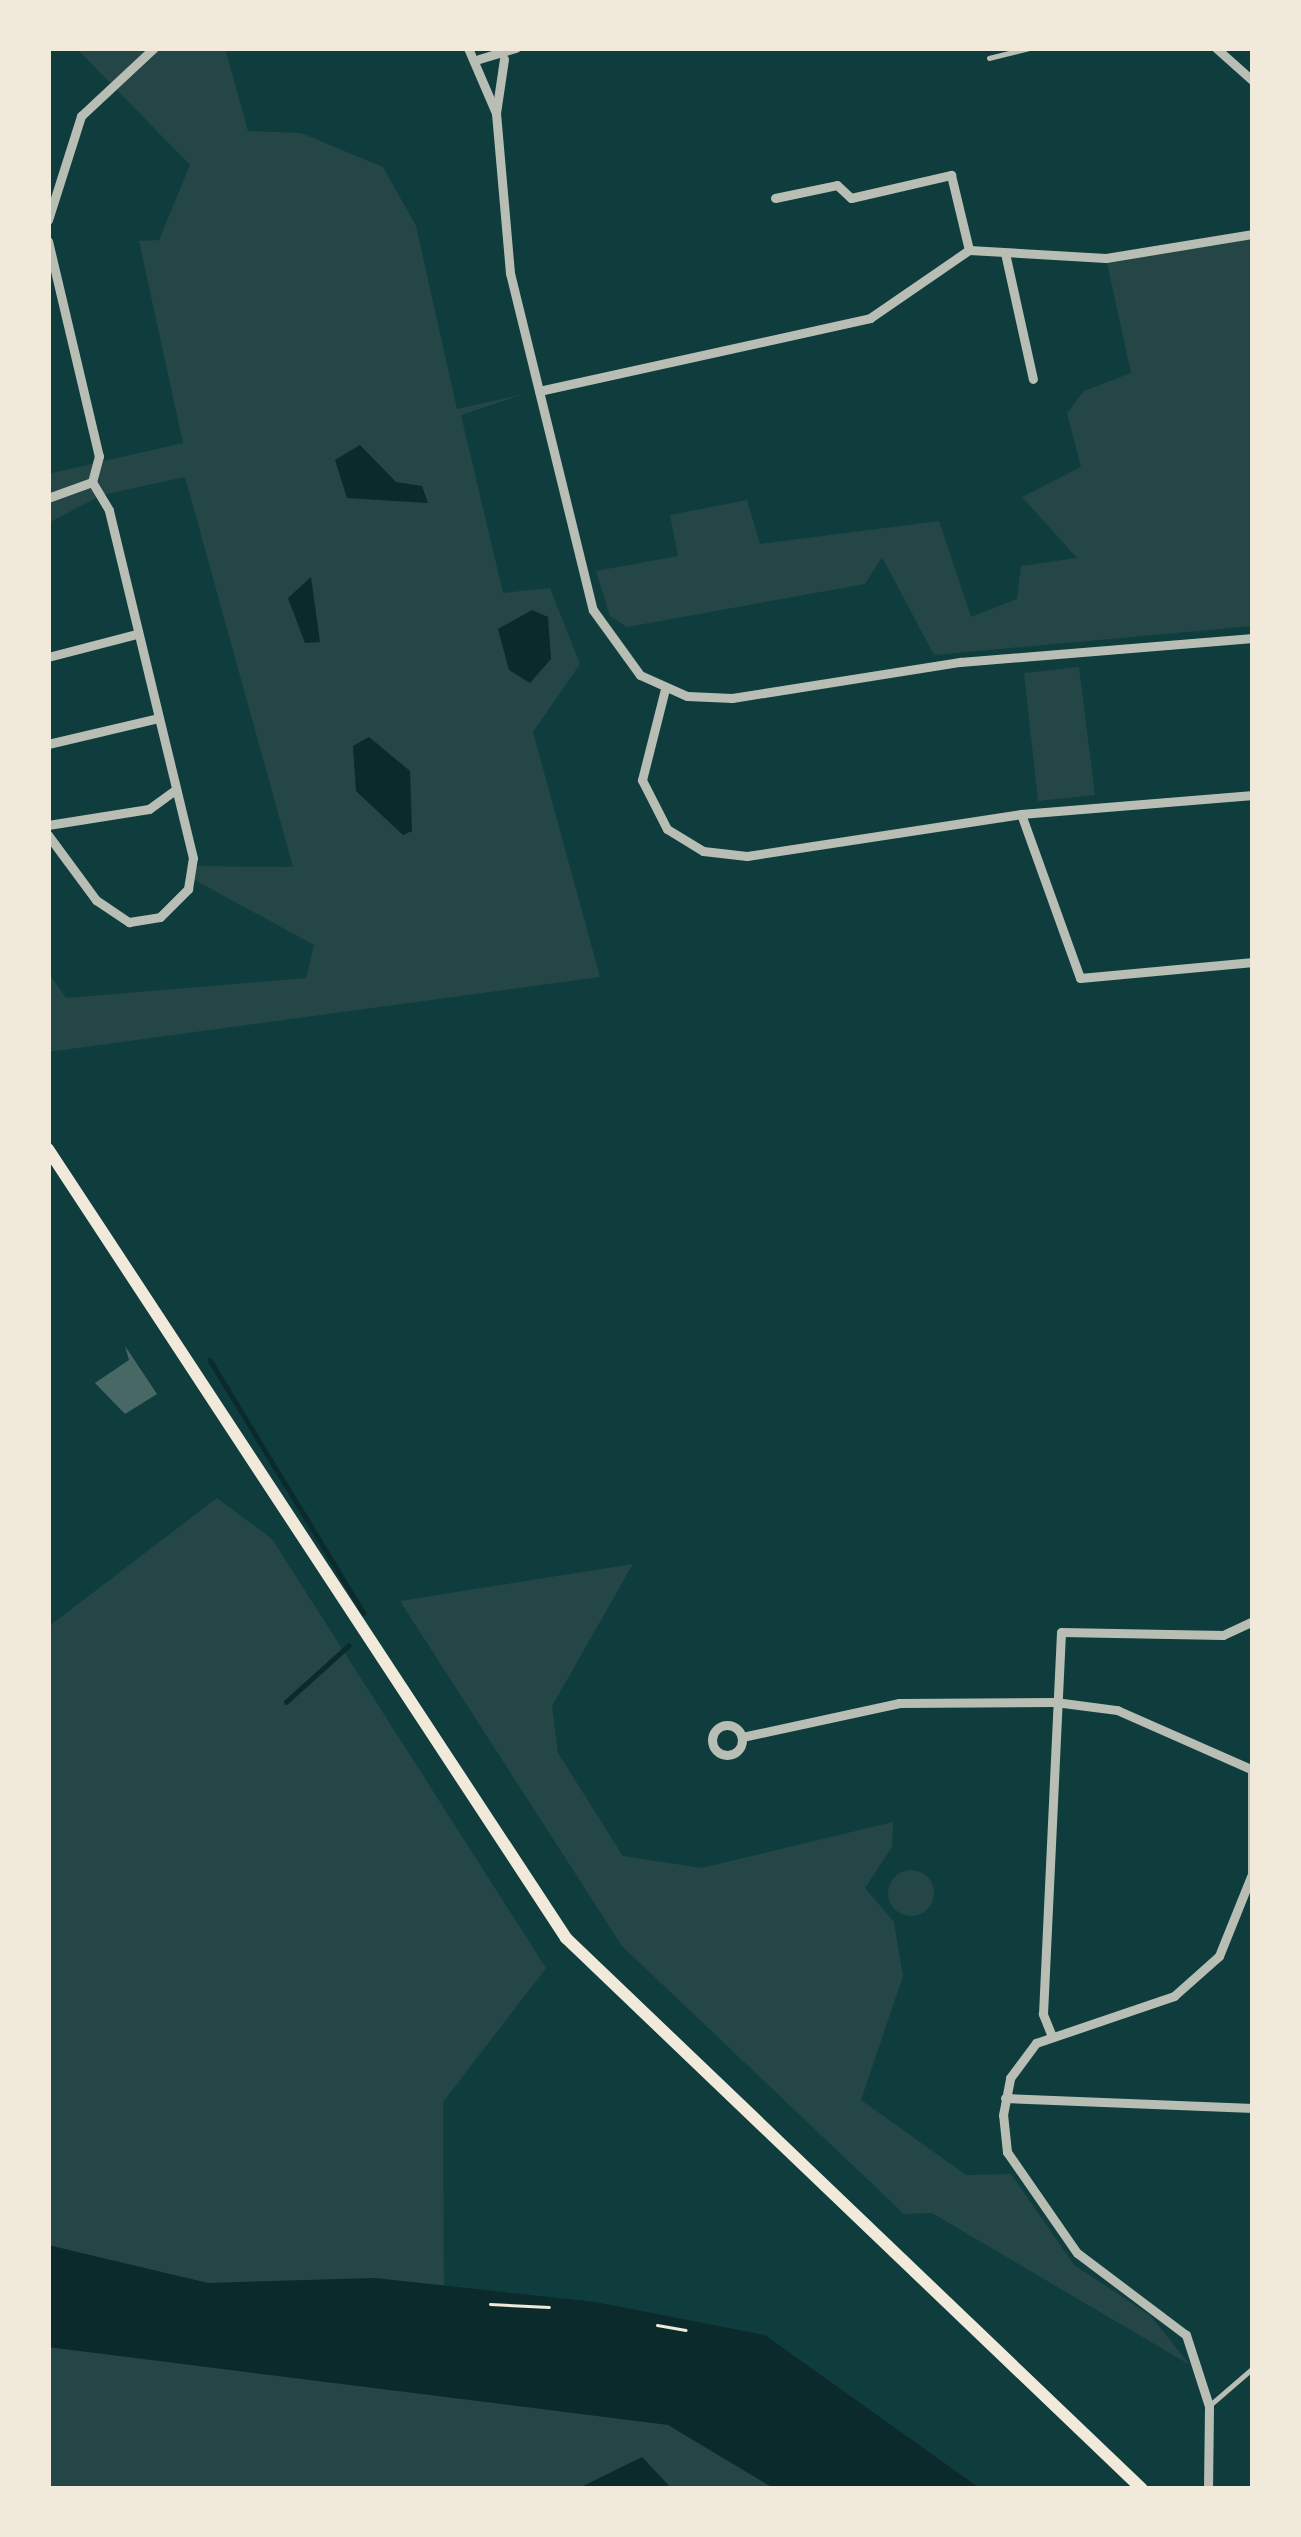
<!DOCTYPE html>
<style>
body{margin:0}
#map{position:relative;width:1301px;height:2537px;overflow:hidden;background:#0f3d3e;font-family:"Archivo Narrow",sans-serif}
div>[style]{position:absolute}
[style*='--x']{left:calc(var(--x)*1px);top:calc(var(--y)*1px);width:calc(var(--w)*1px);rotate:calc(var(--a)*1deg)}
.green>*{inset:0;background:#244646}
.round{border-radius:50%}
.water>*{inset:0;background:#0a2a2b}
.stream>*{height:4.5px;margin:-2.25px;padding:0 2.25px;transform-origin:2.25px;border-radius:2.25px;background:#0a2a2b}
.building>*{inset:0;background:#486865}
.path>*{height:3px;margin:-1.5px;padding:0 1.5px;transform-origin:1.5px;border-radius:1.5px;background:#f1e9da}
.service>*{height:4.5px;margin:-2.25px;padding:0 2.25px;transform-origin:2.25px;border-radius:2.25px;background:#b8beb3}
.minor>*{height:9px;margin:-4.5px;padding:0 4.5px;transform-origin:4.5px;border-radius:4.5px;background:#b8beb3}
.minor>.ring{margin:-4.5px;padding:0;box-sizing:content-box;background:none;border:9px solid #b8beb3;border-radius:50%}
.secondary>*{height:12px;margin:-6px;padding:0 6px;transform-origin:6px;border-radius:6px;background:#f1e9da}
span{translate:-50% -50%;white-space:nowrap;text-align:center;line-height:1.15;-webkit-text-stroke:9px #f1e9da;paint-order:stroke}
.frame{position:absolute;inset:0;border:51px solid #f1e9da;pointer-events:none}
</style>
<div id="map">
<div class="green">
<i style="clip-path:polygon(76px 48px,225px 48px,248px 131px,301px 133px,383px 167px,416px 226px,457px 409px,524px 394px,461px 415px,503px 593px,550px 588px,580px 664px,533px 732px,600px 977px,48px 1052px,48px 972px,66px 998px,306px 978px,314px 945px,191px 878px,192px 866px,293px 867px,185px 477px,102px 495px,48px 523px,48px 474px,183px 443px,139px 241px,159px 240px,190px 165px)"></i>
<i style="clip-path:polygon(1253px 234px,1253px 626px,934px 655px,882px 557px,865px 584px,627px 627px,610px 616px,596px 571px,678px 556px,670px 515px,747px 500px,760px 544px,939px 521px,971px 617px,1017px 599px,1021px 566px,1077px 558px,1022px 497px,1081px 467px,1067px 413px,1084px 391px,1131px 373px,1106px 258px)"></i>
<i style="clip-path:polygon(1079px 667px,1095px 795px,1038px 801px,1024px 673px)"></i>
<i style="clip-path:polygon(217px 1498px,272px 1539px,546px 1968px,443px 2102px,444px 2291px,596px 2302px,765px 2335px,981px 2489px,48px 2489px,48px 1627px)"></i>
<i style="clip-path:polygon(633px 1564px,552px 1706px,558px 1753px,623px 1856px,702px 1868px,893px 1822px,892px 1847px,865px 1888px,894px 1922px,903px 1976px,861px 2100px,966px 2175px,1011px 2174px,1074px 2265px,1150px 2315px,1190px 2365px,932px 2213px,904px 2214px,622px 1946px,400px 1601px)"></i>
<i class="round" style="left:888px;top:1870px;width:46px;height:46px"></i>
</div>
<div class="water">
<i style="clip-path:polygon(360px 445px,396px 482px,422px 486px,428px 503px,347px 498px,335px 460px)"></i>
<i style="clip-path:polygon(311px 577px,320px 642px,305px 643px,288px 598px)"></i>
<i style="clip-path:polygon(532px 610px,548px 617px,551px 659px,530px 683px,509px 670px,498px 629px)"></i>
<i style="clip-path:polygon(369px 737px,410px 771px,412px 831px,403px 835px,356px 791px,353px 746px)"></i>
<i style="clip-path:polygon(48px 2245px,208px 2283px,375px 2278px,596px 2302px,765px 2335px,981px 2489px,775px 2489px,668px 2425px,48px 2347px)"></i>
<i style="clip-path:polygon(642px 2457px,672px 2489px,577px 2489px)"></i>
</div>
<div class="stream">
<i style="--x:210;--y:1360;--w:296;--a:58.7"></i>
<i style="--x:286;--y:1702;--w:84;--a:-42.1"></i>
</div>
<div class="building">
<i style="clip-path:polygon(125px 1346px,157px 1394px,125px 1414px,95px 1383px,129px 1360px)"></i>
</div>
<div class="path">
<i style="--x:490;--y:2304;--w:59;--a:2.9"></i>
<i style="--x:657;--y:2325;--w:29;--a:10"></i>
</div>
<div class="service">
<i style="--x:989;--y:58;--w:41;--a:-14"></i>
<i style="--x:1209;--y:2406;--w:58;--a:-40.8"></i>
</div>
<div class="minor">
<i style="--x:468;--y:48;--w:71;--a:66.7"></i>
<i style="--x:1216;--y:48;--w:50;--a:41.7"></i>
<i style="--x:479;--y:59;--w:39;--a:-17"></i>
<i style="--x:504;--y:59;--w:55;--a:98.4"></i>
<i style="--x:496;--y:113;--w:161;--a:85"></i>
<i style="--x:510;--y:273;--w:347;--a:76.2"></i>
<i style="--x:593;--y:610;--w:80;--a:54.1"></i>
<i style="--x:640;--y:675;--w:51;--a:24.1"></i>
<i style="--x:687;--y:696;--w:45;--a:2.5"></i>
<i style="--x:732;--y:698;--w:231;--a:-9"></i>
<i style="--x:960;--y:662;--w:294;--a:-4.7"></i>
<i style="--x:775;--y:198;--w:63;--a:-11.8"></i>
<i style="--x:837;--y:185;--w:19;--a:43"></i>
<i style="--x:851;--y:198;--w:103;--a:-13"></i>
<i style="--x:951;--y:175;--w:77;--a:76.5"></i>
<i style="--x:48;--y:220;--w:109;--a:-72.4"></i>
<i style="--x:81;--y:116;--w:100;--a:-43"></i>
<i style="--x:48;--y:241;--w:221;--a:76.7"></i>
<i style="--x:99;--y:456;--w:27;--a:105"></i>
<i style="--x:92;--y:482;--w:47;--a:160"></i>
<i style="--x:1005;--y:253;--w:129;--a:77.5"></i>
<i style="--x:539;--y:391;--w:339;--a:-12.4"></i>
<i style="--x:870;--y:318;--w:120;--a:-34.5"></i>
<i style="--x:969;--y:250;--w:137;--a:3.3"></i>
<i style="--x:1106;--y:258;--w:149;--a:-9.3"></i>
<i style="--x:48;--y:657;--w:91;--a:-14.6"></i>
<i style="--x:665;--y:689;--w:94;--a:104.2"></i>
<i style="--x:642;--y:780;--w:55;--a:63"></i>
<i style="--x:667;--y:829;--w:42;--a:31.4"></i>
<i style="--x:703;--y:851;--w:44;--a:6.5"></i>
<i style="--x:747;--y:856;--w:277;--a:-8.7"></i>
<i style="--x:48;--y:744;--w:113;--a:-13.3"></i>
<i style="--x:1253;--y:795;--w:233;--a:175.3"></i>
<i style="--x:1021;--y:814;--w:174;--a:70.2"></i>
<i style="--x:1080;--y:978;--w:174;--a:-5.3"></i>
<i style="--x:48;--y:825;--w:102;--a:-9"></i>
<i style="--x:149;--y:809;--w:32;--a:-36"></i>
<i style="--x:48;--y:835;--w:81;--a:53.6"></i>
<i style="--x:96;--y:900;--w:40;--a:34"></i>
<i style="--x:129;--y:922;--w:31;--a:-9"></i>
<i style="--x:160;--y:917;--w:40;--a:-45"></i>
<i style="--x:188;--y:889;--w:31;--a:-81"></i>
<i style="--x:193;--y:858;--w:358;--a:-103.6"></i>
<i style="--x:109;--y:510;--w:33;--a:-121"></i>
<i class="ring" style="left:712px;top:1725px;width:21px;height:21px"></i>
<i style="--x:742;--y:1737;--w:161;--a:-12.2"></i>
<i style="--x:899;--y:1703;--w:156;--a:-0.4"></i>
<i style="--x:1055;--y:1702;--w:63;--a:7.4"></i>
<i style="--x:1117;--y:1710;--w:149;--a:23.8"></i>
<i style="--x:1051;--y:2034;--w:22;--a:-112"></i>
<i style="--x:1043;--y:2014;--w:382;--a:-87.3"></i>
<i style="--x:1061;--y:1632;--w:162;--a:1.1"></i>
<i style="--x:1223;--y:1635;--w:33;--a:-25"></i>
<i style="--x:1005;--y:2098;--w:248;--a:2.3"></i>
<i style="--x:1208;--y:2489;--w:83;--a:-89.3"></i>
<i style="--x:1209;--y:2406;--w:75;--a:-107.9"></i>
<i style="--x:1186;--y:2335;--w:136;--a:-143"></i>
<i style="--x:1077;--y:2253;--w:123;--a:-124.7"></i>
<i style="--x:1007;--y:2152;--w:37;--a:-96"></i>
<i style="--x:1003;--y:2115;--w:38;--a:-79"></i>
<i style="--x:1010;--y:2078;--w:44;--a:-53.4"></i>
<i style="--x:1036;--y:2043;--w:146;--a:-18.8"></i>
<i style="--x:1174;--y:1996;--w:60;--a:-41.6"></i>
<i style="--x:1219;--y:1956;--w:88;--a:-68.1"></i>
<i style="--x:1252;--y:1874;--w:101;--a:-90"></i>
</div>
<div class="secondary">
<i style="--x:48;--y:1149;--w:944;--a:56.71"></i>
<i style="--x:566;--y:1938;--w:797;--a:43.73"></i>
</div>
<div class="frame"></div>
</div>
